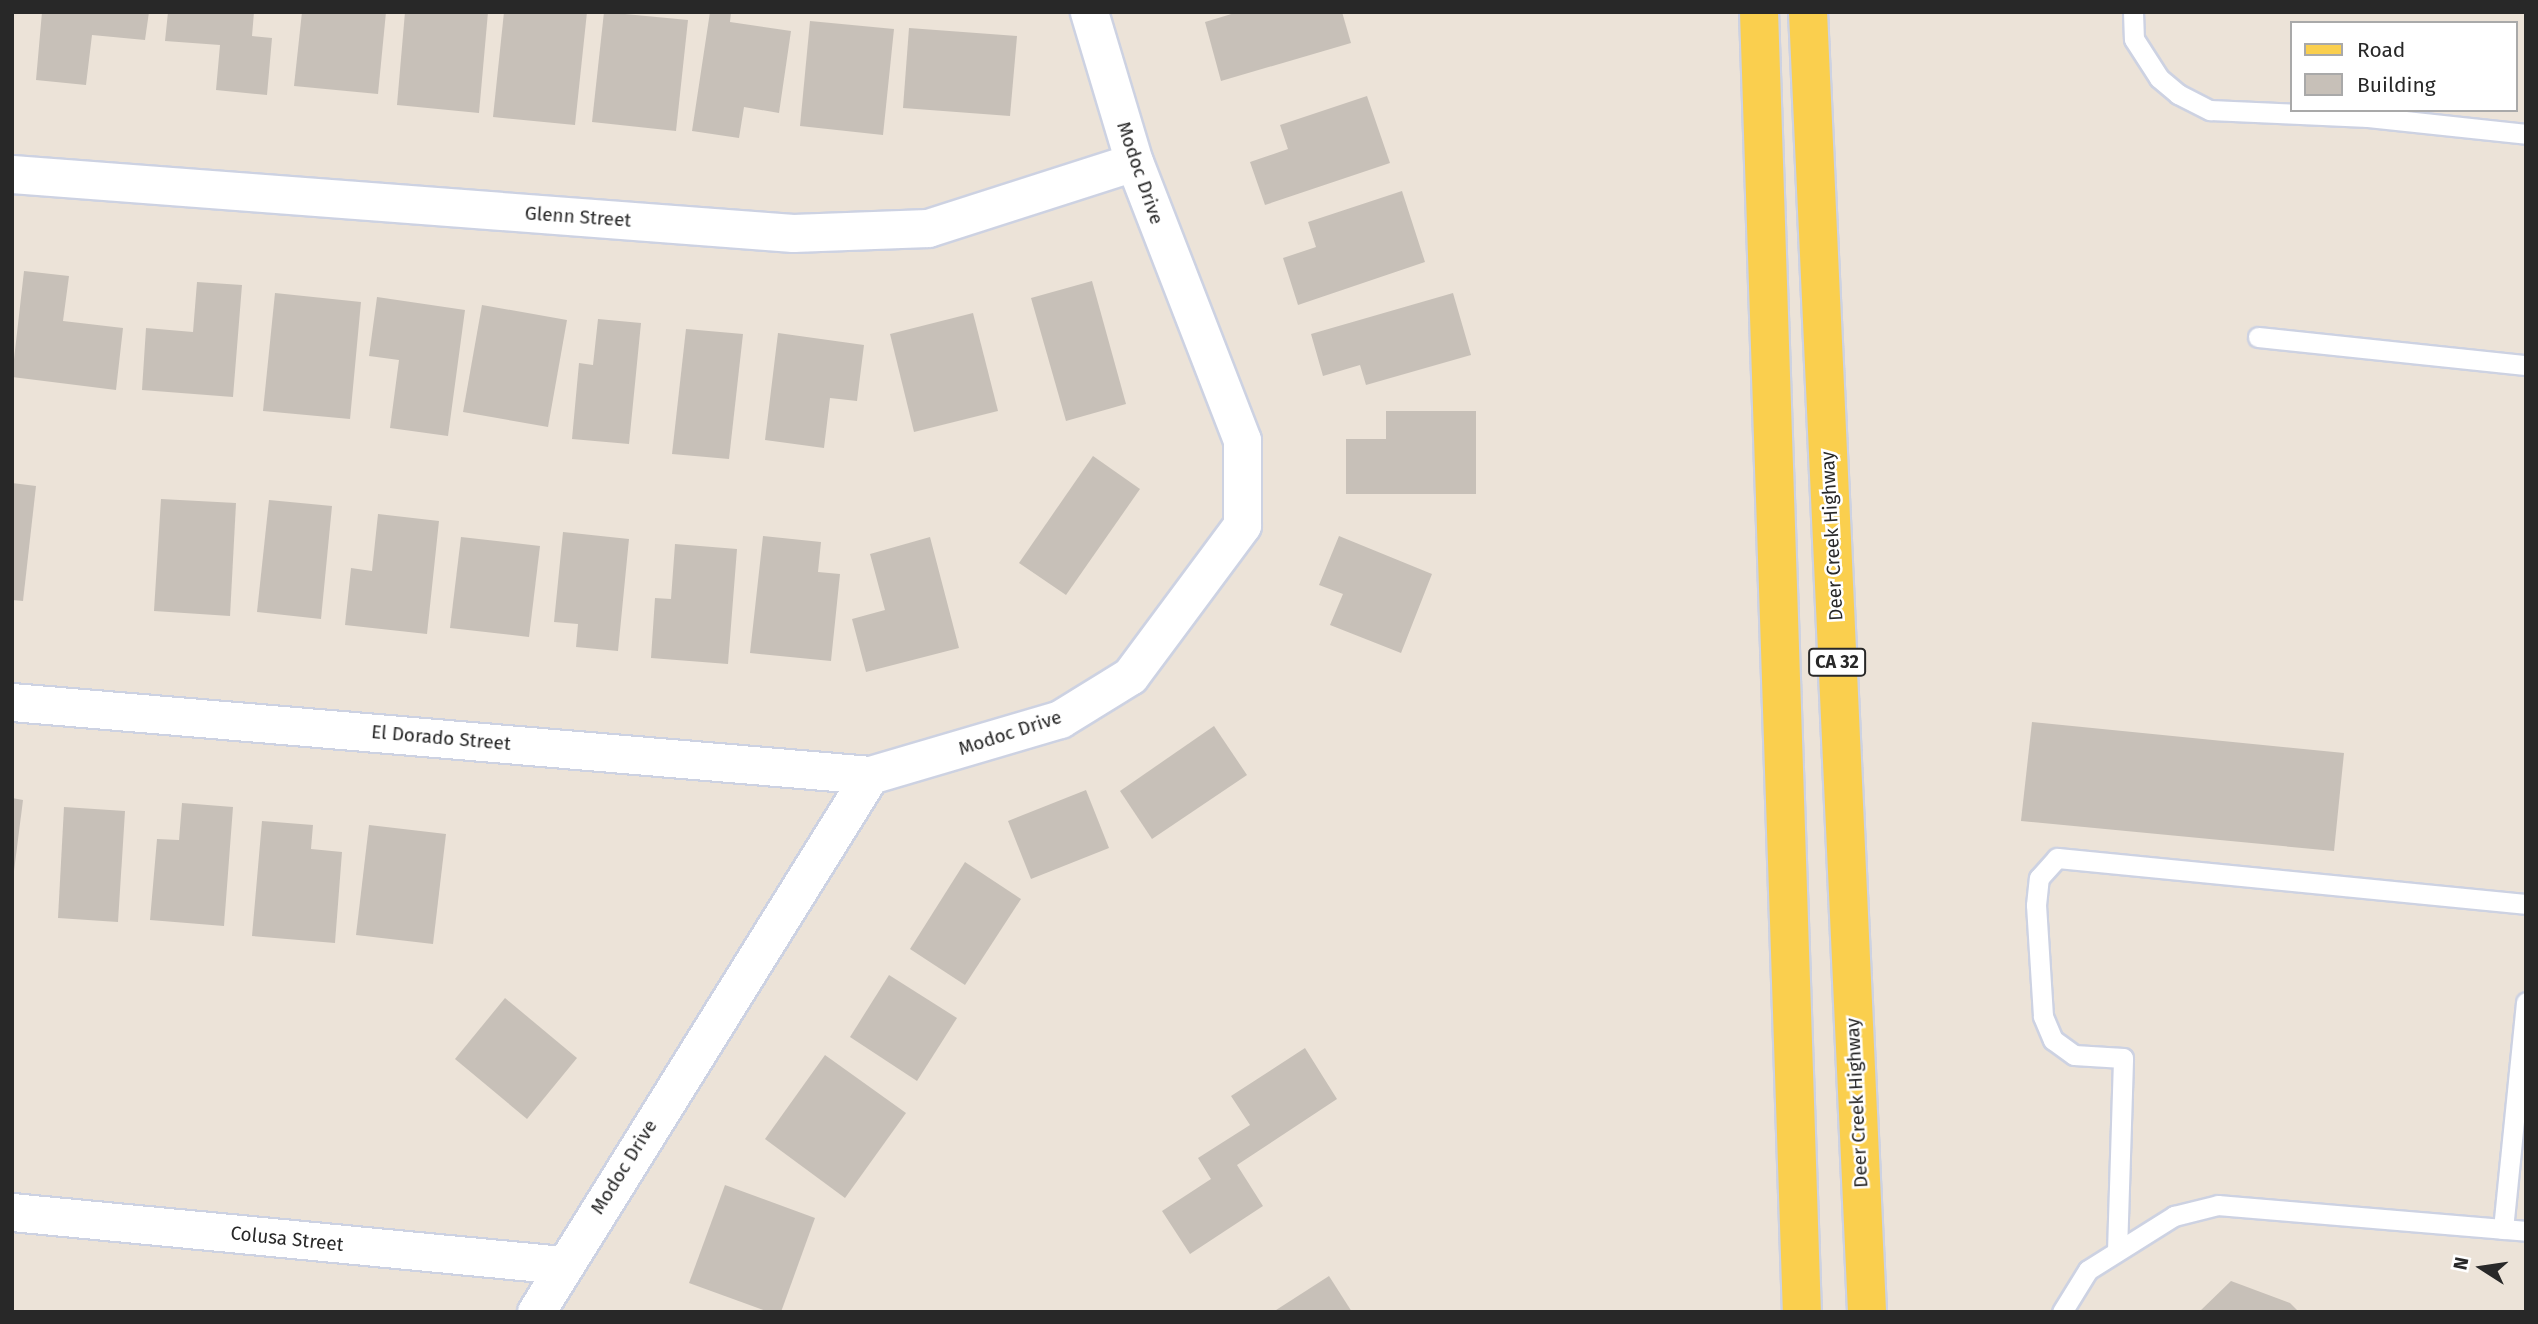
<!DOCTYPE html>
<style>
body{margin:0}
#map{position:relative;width:2538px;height:1324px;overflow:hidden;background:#ece3d8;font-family:"Fira Sans",sans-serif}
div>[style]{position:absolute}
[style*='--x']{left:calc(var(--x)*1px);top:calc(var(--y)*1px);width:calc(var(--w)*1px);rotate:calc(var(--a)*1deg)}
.building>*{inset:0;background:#c7c0b8}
.roads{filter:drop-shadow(2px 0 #cdd2e2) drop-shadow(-2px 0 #cdd2e2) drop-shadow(0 2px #cdd2e2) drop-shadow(0 -2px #cdd2e2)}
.lane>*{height:19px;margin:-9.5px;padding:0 9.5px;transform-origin:9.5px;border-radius:9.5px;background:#fff}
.street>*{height:37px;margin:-18.5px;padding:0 18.5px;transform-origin:18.5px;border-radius:18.5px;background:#fff}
.primary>*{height:38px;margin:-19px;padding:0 19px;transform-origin:19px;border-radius:19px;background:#facf4e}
span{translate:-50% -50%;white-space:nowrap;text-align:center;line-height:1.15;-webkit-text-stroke:5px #fff;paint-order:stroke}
.shield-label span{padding:2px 5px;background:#fff;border:2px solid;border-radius:5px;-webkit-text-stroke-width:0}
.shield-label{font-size:18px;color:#282828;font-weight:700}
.street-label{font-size:19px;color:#282828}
.frame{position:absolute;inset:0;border:14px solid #282828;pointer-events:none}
.legend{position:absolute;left:2290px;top:21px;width:228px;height:91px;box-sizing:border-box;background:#fff;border:2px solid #a9a9a9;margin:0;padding:9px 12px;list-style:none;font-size:21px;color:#282828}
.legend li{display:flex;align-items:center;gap:14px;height:35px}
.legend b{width:35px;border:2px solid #a9a9a9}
.north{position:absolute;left:2447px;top:1233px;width:70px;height:70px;-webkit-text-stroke:5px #fff;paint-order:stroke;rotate:282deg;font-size:19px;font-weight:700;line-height:28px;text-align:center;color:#282828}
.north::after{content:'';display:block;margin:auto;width:24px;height:32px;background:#282828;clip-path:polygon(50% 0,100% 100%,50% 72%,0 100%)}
</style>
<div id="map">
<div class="building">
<i style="clip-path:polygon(42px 12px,149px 12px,145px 40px,92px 35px,86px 85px,36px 80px)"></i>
<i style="clip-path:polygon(168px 12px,254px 12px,252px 36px,272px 38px,267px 95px,216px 90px,220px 45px,165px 41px)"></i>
<i style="clip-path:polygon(302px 12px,386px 12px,378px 94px,294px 86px)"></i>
<i style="clip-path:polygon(405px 12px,488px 12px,479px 113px,397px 105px)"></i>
<i style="clip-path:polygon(504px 12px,587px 12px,575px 125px,493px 117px)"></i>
<i style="clip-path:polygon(604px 12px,688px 20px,676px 131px,592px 122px)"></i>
<i style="clip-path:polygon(710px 12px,731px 12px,730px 22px,791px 31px,779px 113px,744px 107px,739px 138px,692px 131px)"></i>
<i style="clip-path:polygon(1238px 12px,1342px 12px,1351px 43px,1221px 81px,1205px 22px)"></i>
<i style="clip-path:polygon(810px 21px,894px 29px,883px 135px,800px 126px)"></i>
<i style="clip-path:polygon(909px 28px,1017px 36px,1010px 116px,903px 108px)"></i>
<i style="clip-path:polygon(1367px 96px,1390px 163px,1265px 205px,1250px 162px,1288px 149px,1280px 125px)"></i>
<i style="clip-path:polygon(1402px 191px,1425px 262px,1298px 305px,1283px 258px,1316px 247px,1308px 222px)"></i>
<i style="clip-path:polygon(24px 271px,69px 276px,63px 321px,123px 328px,116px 390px,12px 377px)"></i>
<i style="clip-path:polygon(1092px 281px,1126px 404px,1066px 421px,1031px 298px)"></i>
<i style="clip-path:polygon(197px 282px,242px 285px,233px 397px,142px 390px,146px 328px,193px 332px)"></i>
<i style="clip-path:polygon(275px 293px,361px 302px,350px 419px,263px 411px)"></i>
<i style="clip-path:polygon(1453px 293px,1471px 355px,1366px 385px,1360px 365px,1323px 376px,1311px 334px)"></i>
<i style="clip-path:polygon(377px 297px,465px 310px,448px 436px,390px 428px,399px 360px,369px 356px)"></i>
<i style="clip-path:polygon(482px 305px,567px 320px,548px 427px,463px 412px)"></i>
<i style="clip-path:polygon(973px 313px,998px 411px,914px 432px,890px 334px)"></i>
<i style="clip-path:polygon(598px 319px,641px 323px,629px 444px,572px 439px,579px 363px,593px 365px)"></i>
<i style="clip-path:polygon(686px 329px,743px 334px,729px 459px,672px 454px)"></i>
<i style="clip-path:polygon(778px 333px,864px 345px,857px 401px,830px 398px,824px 448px,765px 440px)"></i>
<i style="clip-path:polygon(1386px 411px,1476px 411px,1476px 494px,1346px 494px,1346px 439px,1386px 439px)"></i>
<i style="clip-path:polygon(1093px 456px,1140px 489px,1066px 595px,1019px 563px)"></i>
<i style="clip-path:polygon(12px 483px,36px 486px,23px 601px,12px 600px)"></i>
<i style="clip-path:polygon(161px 499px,236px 503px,230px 616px,154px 611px)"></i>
<i style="clip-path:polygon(269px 500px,332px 506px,321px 619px,257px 612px)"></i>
<i style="clip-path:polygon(378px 514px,439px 521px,427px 634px,345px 625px,351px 568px,372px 571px)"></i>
<i style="clip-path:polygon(563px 532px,629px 539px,618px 651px,576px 647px,578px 624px,554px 622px)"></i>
<i style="clip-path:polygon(763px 536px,821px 542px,818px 572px,840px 574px,831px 661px,750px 653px)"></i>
<i style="clip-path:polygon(1339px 536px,1432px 574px,1401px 653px,1330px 625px,1343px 594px,1319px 585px)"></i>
<i style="clip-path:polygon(461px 537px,540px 546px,529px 637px,450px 628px)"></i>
<i style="clip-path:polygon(930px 537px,959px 648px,866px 672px,852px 619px,885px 610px,870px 554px)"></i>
<i style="clip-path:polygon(675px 544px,737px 549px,728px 664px,651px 658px,655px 598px,671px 599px)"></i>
<i style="clip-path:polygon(2032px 722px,2344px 753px,2334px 851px,2021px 821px)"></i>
<i style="clip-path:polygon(1214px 726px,1247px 775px,1152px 839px,1120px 791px)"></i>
<i style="clip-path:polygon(1086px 790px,1109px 848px,1031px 879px,1008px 821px)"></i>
<i style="clip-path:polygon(12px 798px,23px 800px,14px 871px,12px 871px)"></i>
<i style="clip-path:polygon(182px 803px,233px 807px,224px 926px,150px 920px,157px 839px,179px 840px)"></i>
<i style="clip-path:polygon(64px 807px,125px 811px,118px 922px,58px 918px)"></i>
<i style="clip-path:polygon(262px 821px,313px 825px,311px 849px,342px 852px,335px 943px,252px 936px)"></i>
<i style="clip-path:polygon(369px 825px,446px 834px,433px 944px,356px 935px)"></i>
<i style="clip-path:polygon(965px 862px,1021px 899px,965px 985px,910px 949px)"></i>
<i style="clip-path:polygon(889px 975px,957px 1018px,917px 1081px,850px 1037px)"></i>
<i style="clip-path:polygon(505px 998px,577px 1058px,527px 1119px,455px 1059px)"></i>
<i style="clip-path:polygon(1305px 1048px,1337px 1099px,1237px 1165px,1263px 1206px,1190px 1254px,1162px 1211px,1211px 1179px,1198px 1158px,1250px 1125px,1231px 1096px)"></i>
<i style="clip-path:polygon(825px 1055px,906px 1113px,845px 1198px,765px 1139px)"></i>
<i style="clip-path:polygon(725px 1185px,815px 1218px,781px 1312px,769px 1312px,689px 1283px)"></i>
<i style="clip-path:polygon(1329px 1276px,1352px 1312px,1273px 1312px)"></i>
<i style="clip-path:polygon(2231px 1281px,2290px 1303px,2299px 1312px,2199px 1312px)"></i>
</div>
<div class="roads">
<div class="lane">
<i style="--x:2133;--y:12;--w:27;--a:88"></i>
<i style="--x:2134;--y:39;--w:46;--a:57.3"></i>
<i style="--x:2159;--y:78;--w:25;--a:40"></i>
<i style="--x:2178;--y:94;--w:36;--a:27"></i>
<i style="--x:2210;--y:110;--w:158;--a:2.5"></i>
<i style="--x:2368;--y:117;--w:159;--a:6.1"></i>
<i style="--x:2258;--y:337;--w:269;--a:6"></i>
<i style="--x:2503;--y:1229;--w:228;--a:-84.2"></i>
<i style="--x:2117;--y:1251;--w:193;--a:-88.2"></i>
<i style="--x:2123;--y:1058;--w:49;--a:-176.5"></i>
<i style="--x:2074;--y:1055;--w:26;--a:-144"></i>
<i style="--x:2053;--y:1040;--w:26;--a:-113"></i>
<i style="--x:2043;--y:1016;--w:111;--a:-93.6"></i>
<i style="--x:2036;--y:905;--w:27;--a:-84"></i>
<i style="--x:2039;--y:878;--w:27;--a:-48"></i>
<i style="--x:2057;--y:858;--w:471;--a:5.6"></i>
<i style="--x:2062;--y:1312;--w:49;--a:-58.2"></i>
<i style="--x:2088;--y:1270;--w:102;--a:-32.1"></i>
<i style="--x:2174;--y:1216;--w:45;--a:-14"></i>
<i style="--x:2218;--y:1205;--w:309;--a:4.8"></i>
</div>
<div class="street">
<i style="--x:12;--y:174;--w:783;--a:4.32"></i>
<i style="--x:793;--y:233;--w:135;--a:-2.1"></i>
<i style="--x:928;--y:228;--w:216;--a:-17.8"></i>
<i style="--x:12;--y:702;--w:861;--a:4.86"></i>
<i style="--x:12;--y:1212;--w:553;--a:5.5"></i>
<i style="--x:536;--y:1312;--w:632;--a:-58.12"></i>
<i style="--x:870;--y:775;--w:198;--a:-16.4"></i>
<i style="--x:1060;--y:719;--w:82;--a:-31.6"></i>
<i style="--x:1130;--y:676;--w:188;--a:-53.4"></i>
<i style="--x:1242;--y:525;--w:85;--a:-90"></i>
<i style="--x:1242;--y:440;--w:298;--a:-111.2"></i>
<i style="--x:1134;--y:162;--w:157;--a:-106.7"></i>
</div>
<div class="primary">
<i style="--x:1759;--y:12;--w:1301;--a:88.11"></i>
<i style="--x:1808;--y:12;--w:1301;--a:87.4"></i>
</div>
</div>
<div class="shield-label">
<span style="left:1837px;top:662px">CA 32</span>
</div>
<div class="street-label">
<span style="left:1140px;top:173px;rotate:71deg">Modoc Drive</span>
<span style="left:578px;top:217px;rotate:4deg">Glenn Street</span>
<span style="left:1832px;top:536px;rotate:-93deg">Deer Creek Highway</span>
<span style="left:1010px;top:733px;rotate:-18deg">Modoc Drive</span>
<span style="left:441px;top:738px;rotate:5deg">El Dorado Street</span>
<span style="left:1857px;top:1103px;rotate:-93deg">Deer Creek Highway</span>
<span style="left:624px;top:1167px;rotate:-58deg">Modoc Drive</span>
<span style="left:287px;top:1239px;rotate:6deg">Colusa Street</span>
</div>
<div class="frame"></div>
<ul class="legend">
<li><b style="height:9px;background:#facf4e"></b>Road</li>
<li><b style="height:19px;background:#c7c0b8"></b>Building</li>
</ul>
<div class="north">N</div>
</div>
